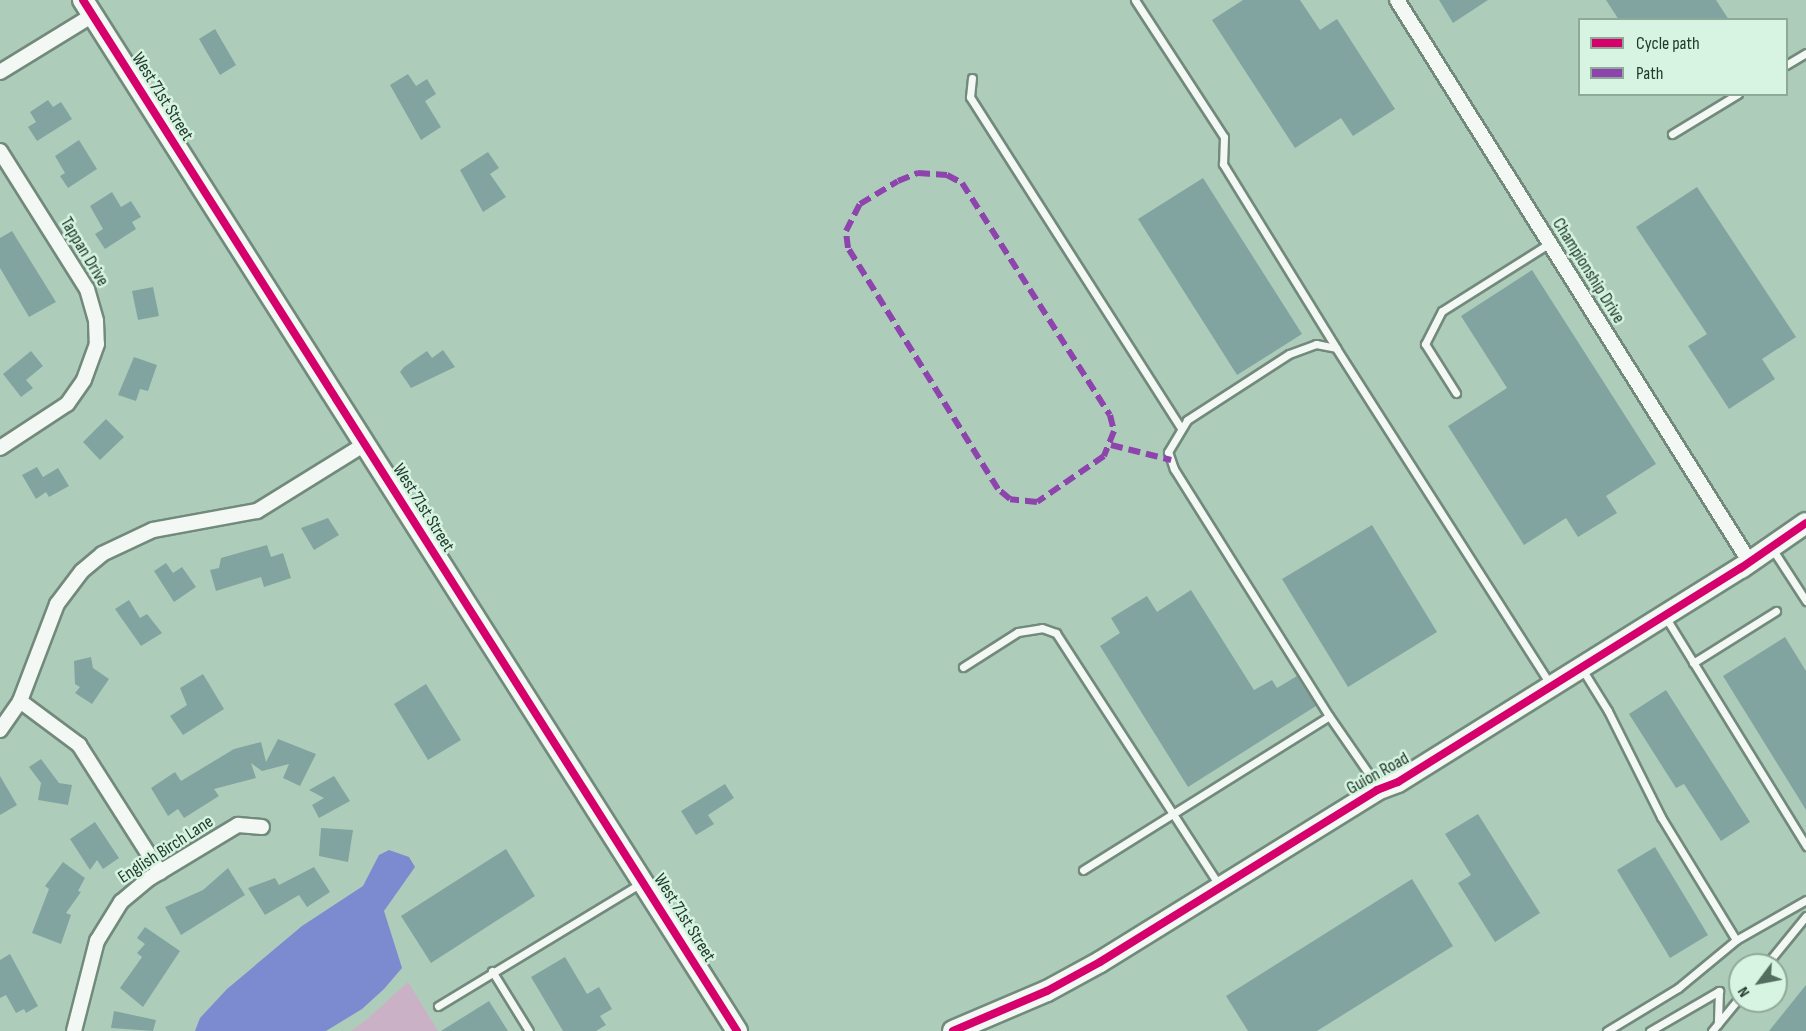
<!DOCTYPE html>
<style>
body{margin:0}
#map{position:relative;width:1806px;height:1031px;overflow:hidden;background:#adcdba;font-family:"Sofia Sans Condensed",sans-serif}
div>[style]{position:absolute}
[style*='--x']{left:calc(var(--x)*1px);top:calc(var(--y)*1px);width:calc(var(--w)*1px);rotate:calc(var(--a)*1deg)}
.green>*{inset:0;background:#cbb1c6}
.water>*{inset:0;background:#7c8ad0}
.building>*{inset:0;background:#82a4a0}
.roads{filter:drop-shadow(2px 0 #728a7c) drop-shadow(-2px 0 #728a7c) drop-shadow(0 2px #728a7c) drop-shadow(0 -2px #728a7c)}
.lane>*{height:7px;margin:-3.5px;padding:0 3.5px;transform-origin:3.5px;border-radius:3.5px;background:#f3f8f5}
.street>*{height:14px;margin:-7px;padding:0 7px;transform-origin:7px;border-radius:7px;background:#f3f8f5}
.secondary>*{height:20px;margin:-10px;padding:0 10px;transform-origin:10px;border-radius:10px;background:#f3f8f5}
.quiet>*{height:6px;margin-top:-3px;transform-origin:0;background:repeating-linear-gradient(90deg,#8e44ad 0 12px,transparent 0 18px)}
.cycleway>*{height:8px;margin:-4px;padding:0 4px;transform-origin:4px;border-radius:4px;background:#d6006c}
span{translate:-50% -50%;white-space:nowrap;text-align:center;line-height:1.15;-webkit-text-stroke:5px #d7f3e1;paint-order:stroke}
.street-label{font-size:18px;color:#223a2c}
.legend{position:absolute;left:1578px;top:18px;width:210px;height:78px;box-sizing:border-box;background:#d7f3e1;border:2px solid #8fa999;margin:0;padding:8px 10px;list-style:none;font-size:18px;color:#223a2c}
.legend li{display:flex;align-items:center;gap:12px;height:30px}
.legend b{width:30px;border:2px solid #8fa999}
.north{position:absolute;left:1728px;top:953px;width:60px;height:60px;box-sizing:border-box;background:#d7f3e1;border:2px solid #8fa999;border-radius:50%;rotate:238deg;font-size:16px;font-weight:700;line-height:24px;text-align:center;color:#223a2c}
.north::after{content:'';display:block;margin:auto;width:21px;height:27px;background:#536d5e;clip-path:polygon(50% 0,100% 100%,50% 72%,0 100%)}
</style>
<div id="map">
<div class="green">
<i style="clip-path:polygon(408px 982px,438px 1031px,351px 1031px,366px 1020px)"></i>
</div>
<div class="water">
<i style="clip-path:polygon(389px 850px,409px 857px,415px 867px,384px 911px,402px 968px,384px 989px,362px 1009px,326px 1031px,195px 1031px,200px 1018px,227px 989px,302px 926px,363px 886px,379px 855px)"></i>
</div>
<div class="building">
<i style="clip-path:polygon(1243px 0,1300px 0,1320px 30px,1337px 19px,1395px 109px,1353px 136px,1341px 118px,1295px 148px,1212px 20px)"></i>
<i style="clip-path:polygon(1439px 0,1488px 0,1453px 23px)"></i>
<i style="clip-path:polygon(1606px 0,1716px 0,1729px 20px,1619px 20px)"></i>
<i style="clip-path:polygon(215px 29px,236px 65px,220px 75px,199px 39px)"></i>
<i style="clip-path:polygon(408px 74px,416px 86px,427px 79px,436px 94px,425px 101px,441px 127px,421px 140px,390px 85px)"></i>
<i style="clip-path:polygon(48px 100px,53px 107px,61px 102px,72px 119px,37px 141px,28px 127px,36px 122px,30px 112px)"></i>
<i style="clip-path:polygon(79px 140px,97px 169px,68px 188px,60px 176px,65px 173px,55px 156px)"></i>
<i style="clip-path:polygon(488px 152px,499px 168px,490px 174px,506px 197px,483px 212px,460px 170px)"></i>
<i style="clip-path:polygon(1203px 178px,1302px 334px,1237px 375px,1138px 219px)"></i>
<i style="clip-path:polygon(1697px 187px,1796px 337px,1762px 359px,1775px 379px,1729px 409px,1688px 346px,1707px 334px,1636px 227px)"></i>
<i style="clip-path:polygon(112px 192px,121px 207px,131px 201px,141px 217px,132px 222px,136px 229px,105px 249px,95px 234px,103px 229px,90px 206px)"></i>
<i style="clip-path:polygon(12px 231px,56px 302px,29px 317px,0 268px,0 238px)"></i>
<i style="clip-path:polygon(1532px 270px,1656px 464px,1606px 496px,1617px 513px,1578px 537px,1566px 518px,1524px 545px,1448px 426px,1507px 388px,1461px 316px)"></i>
<i style="clip-path:polygon(153px 287px,159px 316px,138px 320px,132px 291px)"></i>
<i style="clip-path:polygon(443px 350px,455px 367px,411px 388px,400px 372px,404px 367px,427px 351px,432px 358px)"></i>
<i style="clip-path:polygon(31px 351px,43px 366px,26px 380px,33px 388px,21px 397px,3px 374px)"></i>
<i style="clip-path:polygon(134px 357px,157px 365px,148px 391px,140px 389px,136px 401px,118px 395px)"></i>
<i style="clip-path:polygon(106px 419px,124px 437px,100px 460px,83px 442px)"></i>
<i style="clip-path:polygon(37px 467px,43px 477px,58px 468px,69px 486px,49px 497px,46px 492px,36px 499px,22px 475px)"></i>
<i style="clip-path:polygon(328px 518px,339px 535px,314px 550px,301px 528px)"></i>
<i style="clip-path:polygon(1372px 525px,1437px 632px,1348px 687px,1282px 579px)"></i>
<i style="clip-path:polygon(267px 545px,271px 557px,283px 553px,291px 578px,264px 587px,261px 577px,216px 591px,210px 570px,219px 568px,221px 558px)"></i>
<i style="clip-path:polygon(166px 563px,173px 573px,182px 567px,196px 587px,174px 602px,154px 571px)"></i>
<i style="clip-path:polygon(1191px 590px,1254px 690px,1272px 680px,1277px 688px,1297px 676px,1316px 706px,1188px 787px,1100px 646px,1120px 633px,1111px 618px,1147px 596px,1157px 612px)"></i>
<i style="clip-path:polygon(129px 600px,140px 618px,147px 614px,162px 633px,141px 646px,115px 609px)"></i>
<i style="clip-path:polygon(1785px 637px,1806px 671px,1806px 810px,1723px 676px)"></i>
<i style="clip-path:polygon(91px 657px,93px 668px,109px 679px,92px 704px,75px 693px,80px 687px,75px 684px,74px 661px)"></i>
<i style="clip-path:polygon(203px 674px,224px 709px,183px 735px,170px 716px,187px 705px,180px 688px)"></i>
<i style="clip-path:polygon(426px 684px,461px 740px,428px 760px,394px 704px)"></i>
<i style="clip-path:polygon(1666px 690px,1750px 822px,1721px 841px,1684px 784px,1676px 788px,1629px 714px)"></i>
<i style="clip-path:polygon(278px 739px,316px 754px,300px 786px,283px 778px,289px 764px,262px 771px,251px 763px,256px 778px,214px 789px,219px 796px,184px 818px,178px 809px,168px 816px,151px 788px,175px 772px,181px 781px,234px 749px,261px 742px,266px 762px)"></i>
<i style="clip-path:polygon(41px 759px,59px 783px,72px 785px,68px 805px,38px 800px,41px 783px,29px 767px)"></i>
<i style="clip-path:polygon(0 776px,17px 805px,0 815px)"></i>
<i style="clip-path:polygon(334px 776px,350px 801px,319px 818px,312px 805px,324px 798px,309px 790px)"></i>
<i style="clip-path:polygon(725px 784px,734px 798px,708px 815px,714px 824px,696px 835px,681px 811px)"></i>
<i style="clip-path:polygon(1478px 814px,1540px 913px,1495px 942px,1458px 883px,1471px 875px,1445px 834px)"></i>
<i style="clip-path:polygon(95px 822px,119px 858px,103px 869px,97px 860px,90px 870px,70px 839px)"></i>
<i style="clip-path:polygon(321px 828px,353px 830px,348px 862px,319px 856px)"></i>
<i style="clip-path:polygon(1655px 847px,1708px 935px,1670px 958px,1617px 870px)"></i>
<i style="clip-path:polygon(506px 849px,535px 896px,431px 963px,401px 916px)"></i>
<i style="clip-path:polygon(63px 862px,85px 878px,78px 891px,81px 892px,66px 913px,71px 915px,61px 944px,32px 933px,49px 889px,45px 886px)"></i>
<i style="clip-path:polygon(314px 867px,330px 892px,307px 907px,299px 895px,265px 915px,248px 888px,275px 878px,279px 885px)"></i>
<i style="clip-path:polygon(228px 868px,245px 895px,181px 935px,165px 907px,203px 890px)"></i>
<i style="clip-path:polygon(1412px 879px,1453px 946px,1317px 1031px,1248px 1031px,1226px 996px)"></i>
<i style="clip-path:polygon(145px 927px,180px 951px,143px 1007px,120px 988px,142px 957px,137px 953px,145px 944px,137px 938px)"></i>
<i style="clip-path:polygon(10px 954px,38px 1006px,26px 1013px,24px 1009px,16px 1013px,6px 995px,0 998px,0 960px)"></i>
<i style="clip-path:polygon(565px 957px,587px 994px,599px 987px,612px 1009px,600px 1016px,606px 1025px,596px 1031px,563px 1031px,531px 977px)"></i>
<i style="clip-path:polygon(1806px 985px,1806px 1031px,1769px 1031px)"></i>
<i style="clip-path:polygon(489px 1001px,508px 1031px,441px 1031px)"></i>
<i style="clip-path:polygon(114px 1011px,156px 1020px,153px 1031px,111px 1028px)"></i>
</div>
<div class="roads">
<div class="lane">
<i style="--x:1135;--y:0;--w:163;--a:57"></i>
<i style="--x:1224;--y:137;--w:27;--a:92"></i>
<i style="--x:1223;--y:164;--w:216;--a:58.4"></i>
<i style="--x:1786;--y:65;--w:23;--a:-31"></i>
<i style="--x:972;--y:78;--w:19;--a:96"></i>
<i style="--x:970;--y:97;--w:393;--a:57.5"></i>
<i style="--x:1672;--y:134;--w:77;--a:-31.2"></i>
<i style="--x:1456;--y:393;--w:58;--a:-122.3"></i>
<i style="--x:1425;--y:344;--w:37;--a:-63"></i>
<i style="--x:1442;--y:311;--w:128;--a:-32.2"></i>
<i style="--x:1773;--y:550;--w:61;--a:57.1"></i>
<i style="--x:1666;--y:618;--w:268;--a:58.4"></i>
<i style="--x:1693;--y:663;--w:98;--a:-32.1"></i>
<i style="--x:963;--y:667;--w:65;--a:-32.5"></i>
<i style="--x:1018;--y:632;--w:24;--a:-9"></i>
<i style="--x:1042;--y:628;--w:15;--a:20"></i>
<i style="--x:1056;--y:633;--w:300;--a:57.1"></i>
<i style="--x:1582;--y:669;--w:49;--a:58.2"></i>
<i style="--x:1608;--y:711;--w:119;--a:63.4"></i>
<i style="--x:1661;--y:817;--w:144;--a:58.6"></i>
<i style="--x:1736;--y:940;--w:81;--a:-29.7"></i>
<i style="--x:1329;--y:716;--w:292;--a:-122.1"></i>
<i style="--x:1174;--y:469;--w:18;--a:-109"></i>
<i style="--x:1168;--y:452;--w:37;--a:-59"></i>
<i style="--x:1187;--y:420;--w:121;--a:-32.9"></i>
<i style="--x:1289;--y:354;--w:29;--a:-20"></i>
<i style="--x:1316;--y:344;--w:20;--a:11"></i>
<i style="--x:1336;--y:348;--w:400;--a:57.5"></i>
<i style="--x:1083;--y:870;--w:290;--a:-32"></i>
<i style="--x:1329;--y:716;--w:86;--a:55.4"></i>
<i style="--x:1766;--y:965;--w:63;--a:-50.8"></i>
<i style="--x:492;--y:971;--w:70;--a:58.3"></i>
<i style="--x:438;--y:1006;--w:237;--a:-31.2"></i>
<i style="--x:1607;--y:1031;--w:83;--a:-31.2"></i>
<i style="--x:1678;--y:988;--w:75;--a:-39.6"></i>
<i style="--x:1650;--y:1031;--w:80;--a:-30.1"></i>
<i style="--x:1719;--y:991;--w:33;--a:92"></i>
<i style="--x:1712;--y:1031;--w:44;--a:-50.5"></i>
</div>
<div class="street">
<i style="--x:1397;--y:0;--w:662;--a:57.89"></i>
<i style="--x:0;--y:72;--w:109;--a:-31.5"></i>
<i style="--x:0;--y:151;--w:163;--a:57.8"></i>
<i style="--x:87;--y:289;--w:33;--a:74"></i>
<i style="--x:96;--y:321;--w:23;--a:88"></i>
<i style="--x:97;--y:344;--w:38;--a:110"></i>
<i style="--x:84;--y:380;--w:29;--a:125"></i>
<i style="--x:67;--y:404;--w:80;--a:146.7"></i>
<i style="--x:20;--y:701;--w:74;--a:36.7"></i>
<i style="--x:79;--y:745;--w:151;--a:57.5"></i>
<i style="--x:0;--y:730;--w:35;--a:-55"></i>
<i style="--x:20;--y:701;--w:104;--a:-69.1"></i>
<i style="--x:57;--y:604;--w:41;--a:-52.9"></i>
<i style="--x:82;--y:571;--w:26;--a:-40"></i>
<i style="--x:102;--y:554;--w:56;--a:-25.2"></i>
<i style="--x:153;--y:530;--w:106;--a:-10.4"></i>
<i style="--x:257;--y:511;--w:127;--a:-31.8"></i>
<i style="--x:74;--y:1031;--w:93;--a:-75.7"></i>
<i style="--x:97;--y:941;--w:46;--a:-58.4"></i>
<i style="--x:121;--y:902;--w:38;--a:-40"></i>
<i style="--x:150;--y:878;--w:103;--a:-31.1"></i>
<i style="--x:238;--y:825;--w:24;--a:5"></i>
</div>
<div class="secondary">
<i style="--x:83;--y:0;--w:1221;--a:57.61"></i>
<i style="--x:953;--y:1031;--w:102;--a:-23.1"></i>
<i style="--x:1047;--y:991;--w:60;--a:-28.7"></i>
<i style="--x:1100;--y:962;--w:326;--a:-31.8"></i>
<i style="--x:1377;--y:790;--w:22;--a:-21"></i>
<i style="--x:1398;--y:782;--w:404;--a:-32"></i>
<i style="--x:1741;--y:568;--w:79;--a:-34.7"></i>
</div>
</div>
<div class="quiet">
<i style="--x:918;--y:173;--w:29;--a:4"></i>
<i style="--x:947;--y:175;--w:17;--a:28"></i>
<i style="--x:962;--y:183;--w:275;--a:57.5"></i>
<i style="--x:1110;--y:415;--w:16;--a:76"></i>
<i style="--x:1114;--y:431;--w:27;--a:112"></i>
<i style="--x:1104;--y:456;--w:81;--a:145.5"></i>
<i style="--x:1037;--y:502;--w:27;--a:-174"></i>
<i style="--x:1010;--y:499;--w:16;--a:-140"></i>
<i style="--x:998;--y:489;--w:284;--a:-121.9"></i>
<i style="--x:848;--y:248;--w:17;--a:-97"></i>
<i style="--x:846;--y:231;--w:30;--a:-63"></i>
<i style="--x:860;--y:204;--w:44;--a:-31.2"></i>
<i style="--x:898;--y:181;--w:22;--a:-22"></i>
<i style="--x:1111;--y:445;--w:62;--a:14"></i>
</div>
<div class="cycleway">
<i style="--x:83;--y:0;--w:1221;--a:57.61"></i>
<i style="--x:953;--y:1031;--w:102;--a:-23.1"></i>
<i style="--x:1047;--y:991;--w:60;--a:-28.7"></i>
<i style="--x:1100;--y:962;--w:326;--a:-31.8"></i>
<i style="--x:1377;--y:790;--w:22;--a:-21"></i>
<i style="--x:1398;--y:782;--w:404;--a:-32"></i>
<i style="--x:1741;--y:568;--w:79;--a:-34.7"></i>
</div>
<div class="street-label">
<span style="left:162px;top:97px;rotate:58deg">West 71st Street</span>
<span style="left:84px;top:252px;rotate:59deg">Tappan Drive</span>
<span style="left:1588px;top:271px;rotate:58deg">Championship Drive</span>
<span style="left:423px;top:508px;rotate:58deg">West 71st Street</span>
<span style="left:1378px;top:774px;rotate:-29deg">Guion Road</span>
<span style="left:166px;top:850px;rotate:-33deg">English Birch Lane</span>
<span style="left:684px;top:918px;rotate:58deg">West 71st Street</span>
</div>
<ul class="legend">
<li><b style="height:8px;background:#d6006c"></b>Cycle path</li>
<li><b style="height:8px;background:#8e44ad"></b>Path</li>
</ul>
<div class="north">N</div>
</div>
